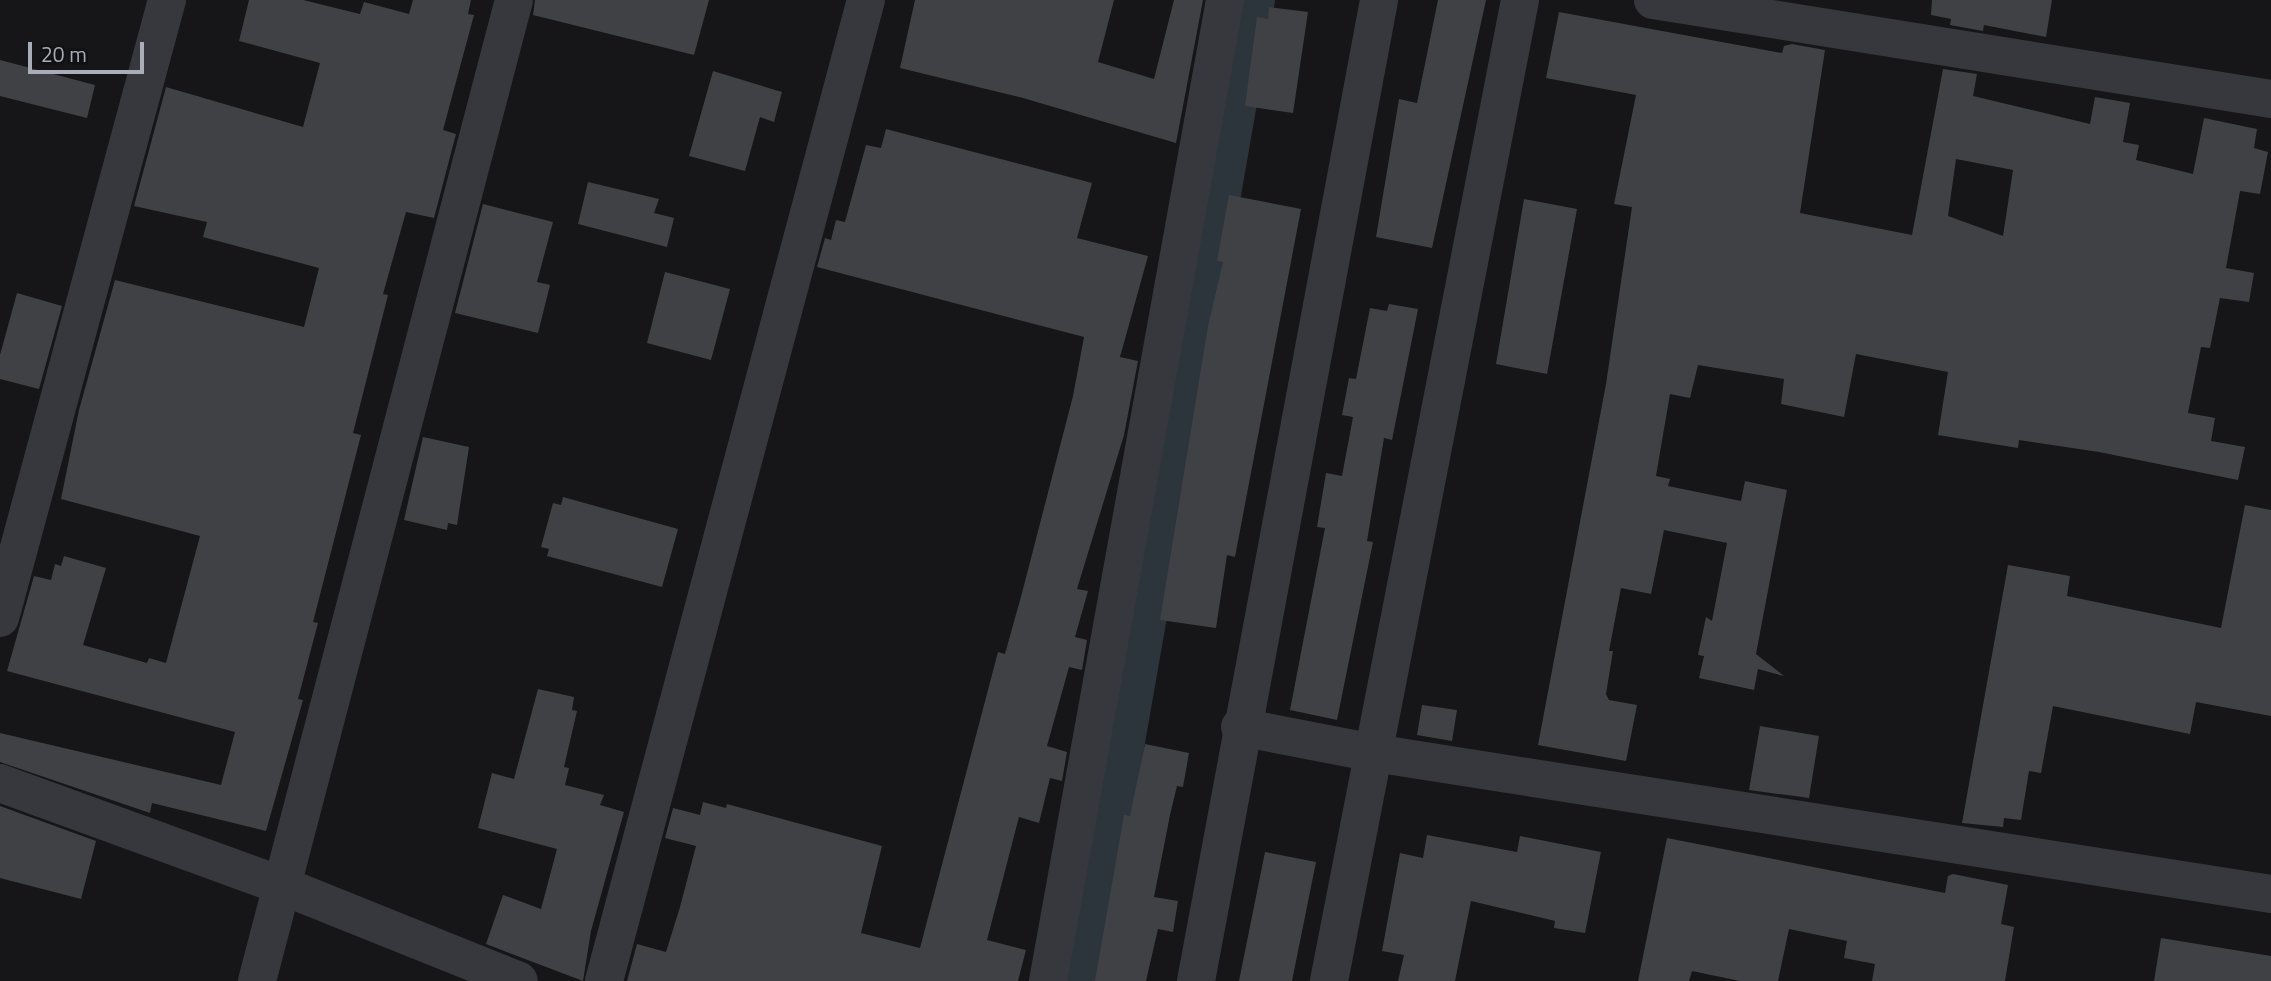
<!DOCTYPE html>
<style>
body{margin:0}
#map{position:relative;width:2271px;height:981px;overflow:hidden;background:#161618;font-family:"Titillium Web",sans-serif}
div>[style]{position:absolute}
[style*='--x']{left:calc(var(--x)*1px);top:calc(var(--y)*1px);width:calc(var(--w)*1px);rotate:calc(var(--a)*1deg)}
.canal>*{height:40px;margin:-20px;padding:0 20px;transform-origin:20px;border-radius:20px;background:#2c353c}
.building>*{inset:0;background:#404145}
.minor>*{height:38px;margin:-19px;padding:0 19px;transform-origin:19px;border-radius:19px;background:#37383d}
span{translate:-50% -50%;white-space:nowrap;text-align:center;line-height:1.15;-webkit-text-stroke:7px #111113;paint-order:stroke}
.scale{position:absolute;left:28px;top:42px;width:116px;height:32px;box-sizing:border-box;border:4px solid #a8adb8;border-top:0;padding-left:9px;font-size:21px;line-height:24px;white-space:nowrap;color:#a8adb8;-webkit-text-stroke:5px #111113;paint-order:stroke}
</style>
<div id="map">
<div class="canal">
<i style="--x:1083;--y:981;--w:996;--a:-80.06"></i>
</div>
<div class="building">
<i style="clip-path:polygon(249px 0,303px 0,360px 14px,364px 2px,409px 14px,413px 0,471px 0,468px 14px,474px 15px,443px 130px,456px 134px,434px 218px,406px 212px,383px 294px,388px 295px,353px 433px,361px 435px,313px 622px,318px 623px,298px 699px,303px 700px,266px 831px,152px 803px,150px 813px,0 762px,0 733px,221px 785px,235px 732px,7px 671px,34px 576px,51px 580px,55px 564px,61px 566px,64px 556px,106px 568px,83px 645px,147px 663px,149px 658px,166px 663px,200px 536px,61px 499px,79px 410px,115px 280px,304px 327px,319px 268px,203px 237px,207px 222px,134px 206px,166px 87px,303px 127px,320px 63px,239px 41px)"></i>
<i style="clip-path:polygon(535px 0,709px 0,694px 55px,533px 15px)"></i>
<i style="clip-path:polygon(915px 0,1114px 0,1098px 62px,1154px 79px,1174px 0,1203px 0,1176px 143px,1023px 98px,900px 68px)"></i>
<i style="clip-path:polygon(1438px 0,1486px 0,1432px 248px,1376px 237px,1399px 99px,1417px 103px)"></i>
<i style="clip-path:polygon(1932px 0,2052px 0,2046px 37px,1984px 25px,1983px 31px,1950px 25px,1951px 19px,1931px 15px)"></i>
<i style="clip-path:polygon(1269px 7px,1308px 12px,1293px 113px,1245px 106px,1257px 17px,1268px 19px)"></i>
<i style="clip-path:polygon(evenodd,1559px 12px,1782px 53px,1784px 46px,1792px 44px,1825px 50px,1800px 213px,1912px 235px,1943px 69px,1977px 74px,1973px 96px,2090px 124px,2095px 97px,2130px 103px,2123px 142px,2139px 145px,2136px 160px,2193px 174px,2204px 118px,2257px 129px,2254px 148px,2268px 152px,2260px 194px,2240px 191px,2226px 268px,2254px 273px,2249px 302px,2220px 298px,2210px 348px,2201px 347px,2188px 413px,2215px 418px,2211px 441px,2245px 447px,2238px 480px,2099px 452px,2019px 440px,2018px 448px,1938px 435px,1948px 372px,1856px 354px,1844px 417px,1781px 404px,1784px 379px,1698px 365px,1690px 398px,1670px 394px,1656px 476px,1670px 479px,1668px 486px,1741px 501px,1745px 481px,1787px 490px,1756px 654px,1784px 676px,1758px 669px,1754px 690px,1699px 678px,1704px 656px,1698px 655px,1706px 617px,1712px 621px,1727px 543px,1664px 530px,1651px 594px,1621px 588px,1609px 651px,1613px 651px,1606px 694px,1609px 700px,1637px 705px,1626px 761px,1538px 745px,1606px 384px,1632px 207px,1614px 204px,1636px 95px,1546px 78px,1559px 12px,1956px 159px,2013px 170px,2003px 236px,1948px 216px,1956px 159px)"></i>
<i style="clip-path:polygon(0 60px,95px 85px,87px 118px,0 96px)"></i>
<i style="clip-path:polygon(713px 71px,782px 92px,774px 122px,760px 117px,745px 171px,689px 156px)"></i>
<i style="clip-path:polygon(886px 129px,1092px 183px,1077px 238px,1148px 256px,1120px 357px,1138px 361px,1124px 435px,1077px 589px,1088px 591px,1075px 637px,1087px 640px,1082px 670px,1069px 667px,1047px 746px,1067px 752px,1062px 781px,1050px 778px,1039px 823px,1019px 817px,987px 940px,1026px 950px,1018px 981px,627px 981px,637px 944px,666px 952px,680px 907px,696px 846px,665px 838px,673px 808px,700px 815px,703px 802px,726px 808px,727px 804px,882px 846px,861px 933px,920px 948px,998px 652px,1005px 654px,1022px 593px,1073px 396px,1084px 337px,817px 267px,825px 238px,831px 240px,836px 220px,845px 222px,866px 145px,881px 148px)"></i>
<i style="clip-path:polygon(588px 182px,659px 199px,654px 213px,674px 218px,667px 247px,578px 224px)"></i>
<i style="clip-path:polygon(1229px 195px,1301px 209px,1235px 557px,1227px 555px,1216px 628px,1160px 620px,1208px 326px,1223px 262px,1217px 261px)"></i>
<i style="clip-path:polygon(1524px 199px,1577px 209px,1547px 374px,1496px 364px)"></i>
<i style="clip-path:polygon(483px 204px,553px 222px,537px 282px,550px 285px,538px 333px,455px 313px)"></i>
<i style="clip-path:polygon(665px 272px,730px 289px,711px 360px,647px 343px)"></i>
<i style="clip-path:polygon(17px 293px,62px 306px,39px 389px,0 379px,0 355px)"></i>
<i style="clip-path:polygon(1389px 304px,1418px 309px,1392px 440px,1384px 438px,1367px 541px,1373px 542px,1337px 720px,1290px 710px,1325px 528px,1317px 527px,1326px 473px,1342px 476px,1353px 417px,1342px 415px,1349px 378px,1356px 379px,1370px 308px,1387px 311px)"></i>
<i style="clip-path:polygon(423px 437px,469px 447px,457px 525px,448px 523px,447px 530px,404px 520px)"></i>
<i style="clip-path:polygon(563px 497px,678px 529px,662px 587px,547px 556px,549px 549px,541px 547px,553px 503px,561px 505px)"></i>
<i style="clip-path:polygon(2245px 505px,2271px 510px,2271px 716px,2196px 702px,2190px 734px,2053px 706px,2041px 773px,2029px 771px,2021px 820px,2004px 818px,2003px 827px,1962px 823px,2008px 565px,2070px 576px,2067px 596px,2221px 628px)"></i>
<i style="clip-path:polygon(538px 689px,574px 697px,572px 710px,577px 711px,564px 767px,569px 768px,565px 785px,604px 795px,600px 805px,624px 812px,591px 931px,583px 981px,486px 944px,503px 895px,541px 909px,557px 849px,478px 828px,492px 773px,514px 779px)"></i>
<i style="clip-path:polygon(1422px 705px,1457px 710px,1452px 741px,1417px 735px)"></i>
<i style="clip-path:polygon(1760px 726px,1819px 736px,1809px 798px,1749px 790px)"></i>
<i style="clip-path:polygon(1145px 744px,1189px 753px,1183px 787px,1177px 786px,1170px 815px,1154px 897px,1178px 901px,1173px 932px,1158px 929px,1146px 981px,1095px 981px,1124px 815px,1130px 816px)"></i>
<i style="clip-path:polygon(0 806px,96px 841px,81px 899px,0 878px)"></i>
<i style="clip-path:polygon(1427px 835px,1517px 852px,1520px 836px,1601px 852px,1585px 933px,1554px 928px,1555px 921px,1471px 901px,1455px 981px,1398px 981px,1404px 955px,1382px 951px,1400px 853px,1423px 858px)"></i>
<i style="clip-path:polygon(1667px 838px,1945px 893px,1948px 876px,1953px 874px,2008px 885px,2001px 924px,2014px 927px,2005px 981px,1872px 981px,1875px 964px,1844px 958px,1847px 941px,1789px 929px,1778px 981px,1740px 981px,1692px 971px,1689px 981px,1638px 981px)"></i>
<i style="clip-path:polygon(1265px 852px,1316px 862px,1292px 981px,1239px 981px)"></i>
<i style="clip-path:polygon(2161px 938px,2271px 956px,2271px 981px,2154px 981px)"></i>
</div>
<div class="minor">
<i style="--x:1653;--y:0;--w:626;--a:9.1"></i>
<i style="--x:0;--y:618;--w:640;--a:-74.88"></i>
<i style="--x:1240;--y:727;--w:136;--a:11"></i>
<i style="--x:1374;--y:753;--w:908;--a:8.93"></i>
<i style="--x:0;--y:783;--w:301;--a:20"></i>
<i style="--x:283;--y:886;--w:254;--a:21.9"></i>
<i style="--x:257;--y:981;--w:1014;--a:-75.32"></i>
<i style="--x:604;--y:981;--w:1015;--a:-75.05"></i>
<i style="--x:1048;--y:981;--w:997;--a:-79.77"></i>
<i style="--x:1196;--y:981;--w:998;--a:-79.43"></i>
<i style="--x:1329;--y:981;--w:999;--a:-78.98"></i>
</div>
<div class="scale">20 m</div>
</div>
